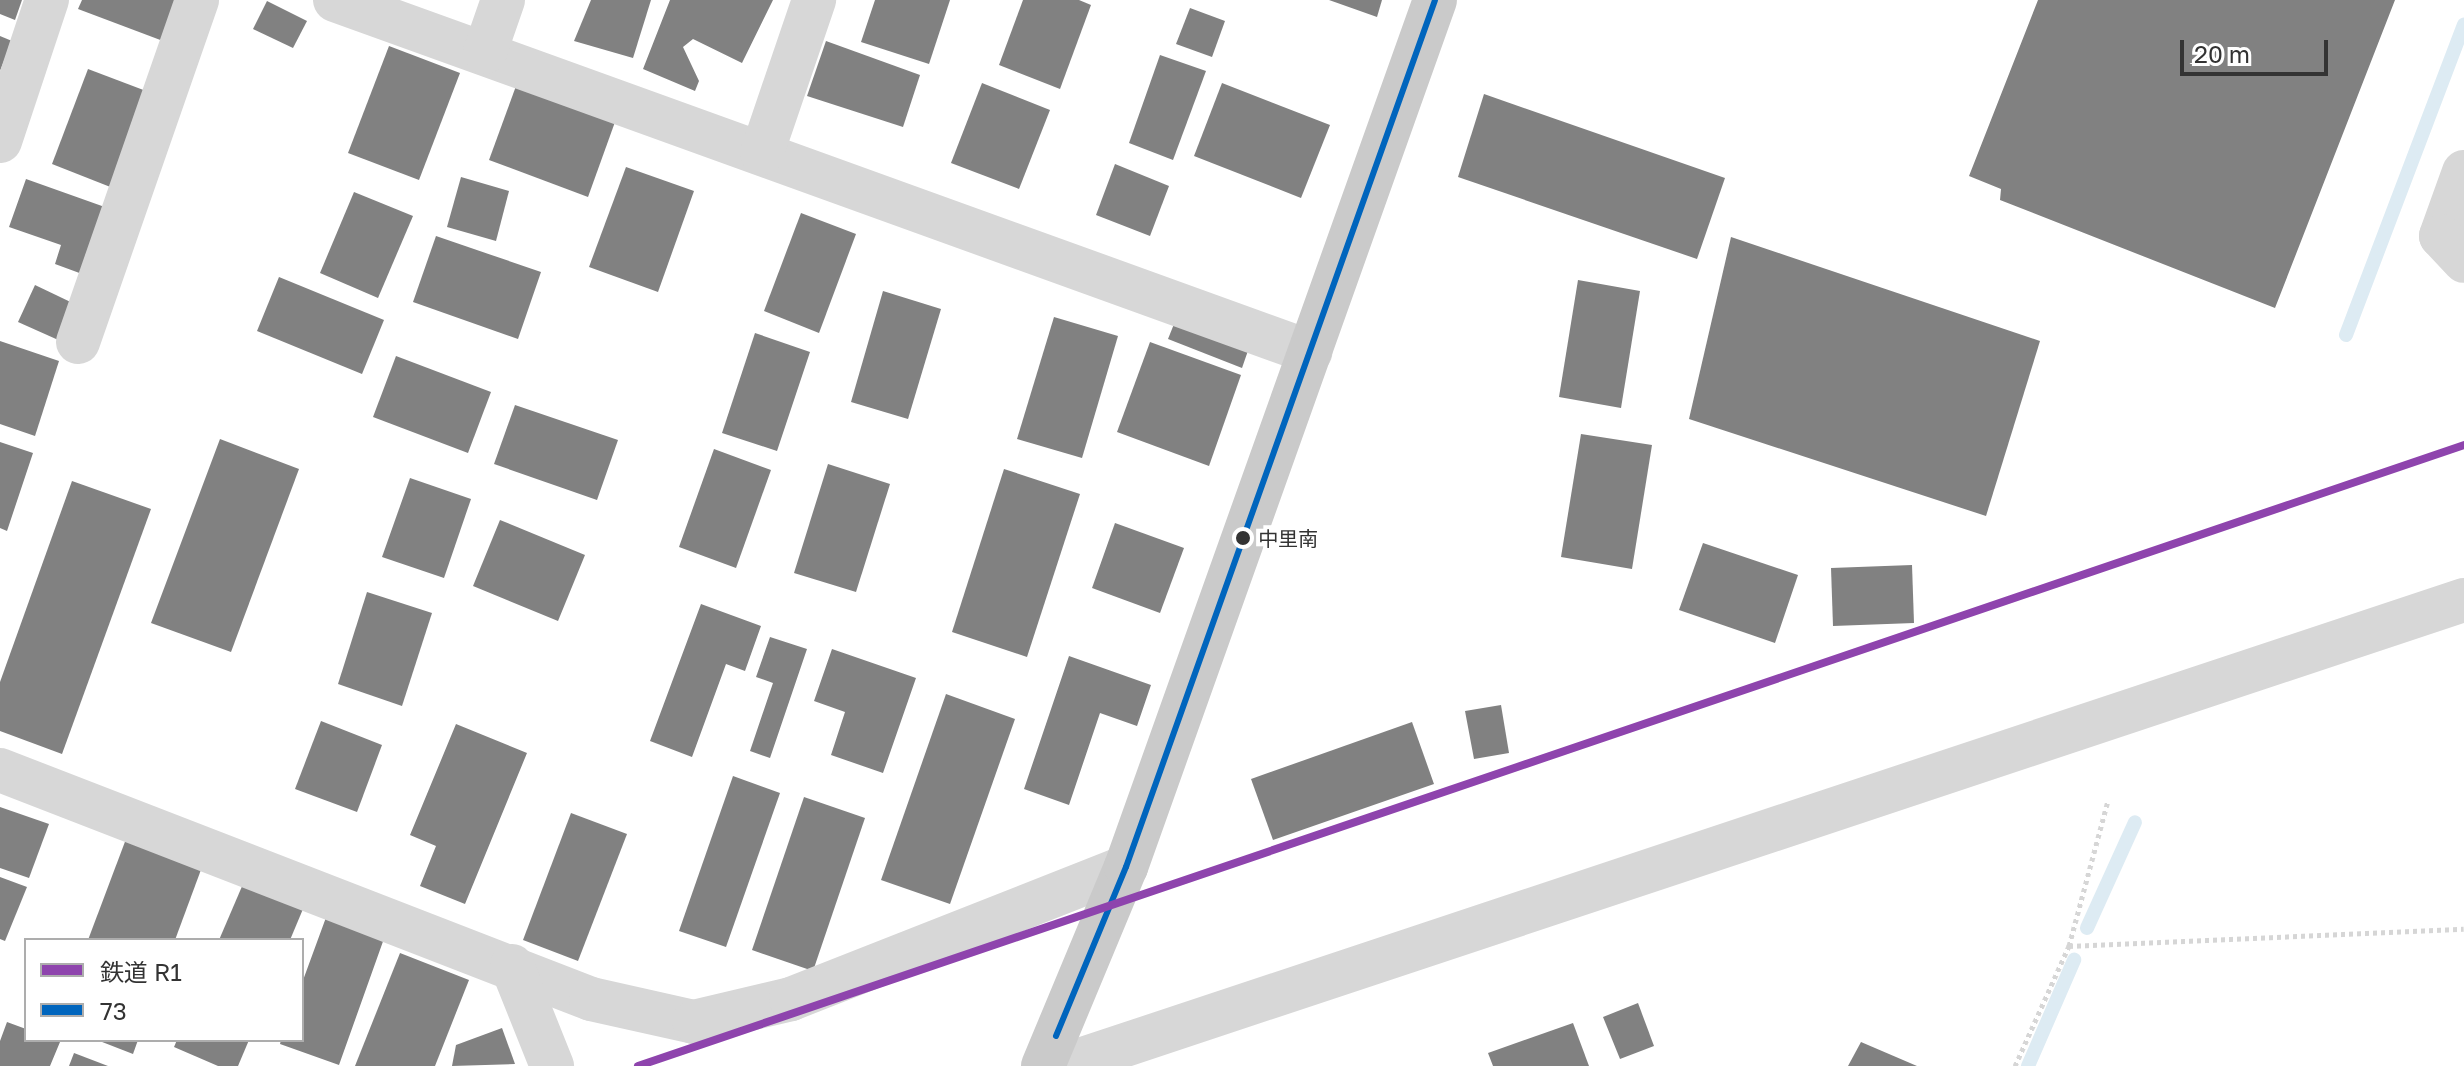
<!DOCTYPE html>
<meta charset="utf-8">
<style>
body{margin:0}
#map{position:relative;width:2464px;height:1066px;overflow:hidden;background:#fff;font-family:"Golos Text","Noto Sans JP",sans-serif}
div>[style]{position:absolute}
[style*='--x']{left:calc(var(--x)*1px);top:calc(var(--y)*1px);width:calc(var(--w)*1px);rotate:calc(var(--a)*1deg)}
.stream>*{height:14px;margin:-7px;padding:0 7px;transform-origin:7px;border-radius:7px;background:#ddebf3}
.building>*{inset:0;background:#818181}
.path>*{height:5px;margin-top:-2.5px;transform-origin:0;background:repeating-linear-gradient(90deg,#d6d6d6 0 4px,transparent 0 8px)}
.minor>*{height:44px;margin:-22px;padding:0 22px;transform-origin:22px;border-radius:22px;background:#d7d7d7}
.major>*{height:44px;margin:-22px;padding:0 22px;transform-origin:22px;border-radius:22px;background:#cacaca}
.bus-1>*{height:6px;margin:-3px;padding:0 3px;transform-origin:3px;border-radius:3px;background:#0065bd}
.rail-1>*{height:8px;margin:-4px;padding:0 4px;transform-origin:4px;border-radius:4px;background:#8e44ad}
.dots>*{width:22px;height:22px;translate:-50% -50%;box-sizing:border-box;border:4px solid #fff;border-radius:50%}
span{translate:-50% -50%;white-space:nowrap;text-align:center;line-height:1.15;-webkit-text-stroke:8px #fff;paint-order:stroke}
.bus-label{font-size:20px;color:#333}
.left{translate:0 -50%;text-align:left}
.legend{position:absolute;left:24px;top:938px;width:280px;height:104px;box-sizing:border-box;background:#fff;border:2px solid #adadad;margin:0;padding:10px 14px;list-style:none;font-size:24px;color:#333}
.legend li{display:flex;align-items:center;gap:16px;height:40px}
.legend b{width:40px;border:2px solid #adadad}
.scale{position:absolute;left:2180px;top:40px;width:148px;height:36px;box-sizing:border-box;border:4px solid #333;border-top:0;padding-left:10px;font-size:24px;line-height:28px;white-space:nowrap;color:#333;-webkit-text-stroke:6px #fff;paint-order:stroke}
</style>
<div id="map">
<div class="stream">
<i style="--x:2346;--y:335;--w:332;--a:-69.2"></i>
<i style="--x:2087;--y:928;--w:116;--a:-65.6"></i>
<i style="--x:2028;--y:1066;--w:116;--a:-66.5"></i>
</div>
<div class="building">
<i style="clip-path:polygon(0 0,22px 0,15px 20px,0 14px)"></i>
<i style="clip-path:polygon(82px 0,178px 0,163px 41px,78px 9px)"></i>
<i style="clip-path:polygon(591px 0,651px 0,633px 58px,574px 41px)"></i>
<i style="clip-path:polygon(670px 0,773px 0,742px 63px,693px 39px,683px 47px,699px 81px,695px 91px,643px 69px)"></i>
<i style="clip-path:polygon(875px 0,950px 0,929px 64px,861px 42px)"></i>
<i style="clip-path:polygon(1023px 0,1079px 0,1091px 5px,1060px 89px,999px 65px)"></i>
<i style="clip-path:polygon(1329px 0,1382px 0,1377px 17px)"></i>
<i style="clip-path:polygon(2038px 0,2395px 0,2275px 308px,2000px 200px,2001px 189px,1969px 176px)"></i>
<i style="clip-path:polygon(267px 1px,307px 21px,293px 48px,253px 29px)"></i>
<i style="clip-path:polygon(1190px 8px,1225px 21px,1212px 57px,1176px 44px)"></i>
<i style="clip-path:polygon(0 36px,12px 41px,0 71px)"></i>
<i style="clip-path:polygon(826px 41px,920px 75px,903px 127px,807px 96px)"></i>
<i style="clip-path:polygon(389px 46px,460px 73px,419px 180px,348px 153px)"></i>
<i style="clip-path:polygon(1160px 55px,1206px 71px,1173px 160px,1129px 143px)"></i>
<i style="clip-path:polygon(88px 69px,154px 94px,118px 190px,52px 164px)"></i>
<i style="clip-path:polygon(982px 83px,1050px 110px,1019px 189px,951px 163px)"></i>
<i style="clip-path:polygon(1222px 83px,1330px 125px,1301px 198px,1194px 156px)"></i>
<i style="clip-path:polygon(516px 86px,615px 122px,588px 197px,489px 160px)"></i>
<i style="clip-path:polygon(1484px 94px,1725px 178px,1697px 259px,1458px 177px)"></i>
<i style="clip-path:polygon(1115px 164px,1169px 186px,1150px 236px,1096px 215px)"></i>
<i style="clip-path:polygon(626px 167px,694px 191px,658px 292px,589px 267px)"></i>
<i style="clip-path:polygon(461px 177px,509px 191px,496px 241px,447px 227px)"></i>
<i style="clip-path:polygon(26px 179px,116px 211px,93px 278px,55px 264px,61px 245px,9px 227px)"></i>
<i style="clip-path:polygon(354px 192px,413px 216px,378px 298px,320px 273px)"></i>
<i style="clip-path:polygon(801px 213px,856px 234px,819px 333px,764px 311px)"></i>
<i style="clip-path:polygon(436px 236px,541px 272px,518px 339px,413px 302px)"></i>
<i style="clip-path:polygon(1731px 237px,2040px 341px,1986px 516px,1689px 419px)"></i>
<i style="clip-path:polygon(279px 277px,384px 320px,362px 374px,257px 331px)"></i>
<i style="clip-path:polygon(1578px 280px,1640px 291px,1621px 408px,1559px 397px)"></i>
<i style="clip-path:polygon(35px 285px,81px 307px,65px 343px,18px 322px)"></i>
<i style="clip-path:polygon(883px 291px,941px 309px,908px 419px,851px 402px)"></i>
<i style="clip-path:polygon(1178px 314px,1251px 342px,1242px 368px,1168px 339px)"></i>
<i style="clip-path:polygon(1054px 317px,1118px 336px,1082px 458px,1017px 439px)"></i>
<i style="clip-path:polygon(755px 333px,810px 352px,777px 451px,722px 433px)"></i>
<i style="clip-path:polygon(0 341px,59px 361px,35px 436px,0 424px)"></i>
<i style="clip-path:polygon(1150px 342px,1241px 375px,1209px 466px,1117px 432px)"></i>
<i style="clip-path:polygon(396px 356px,491px 392px,468px 453px,373px 417px)"></i>
<i style="clip-path:polygon(515px 405px,618px 440px,597px 500px,494px 464px)"></i>
<i style="clip-path:polygon(1581px 434px,1652px 445px,1632px 569px,1561px 557px)"></i>
<i style="clip-path:polygon(220px 439px,299px 469px,231px 652px,151px 623px)"></i>
<i style="clip-path:polygon(0 442px,33px 453px,7px 531px,0 528px)"></i>
<i style="clip-path:polygon(714px 449px,771px 470px,736px 568px,679px 547px)"></i>
<i style="clip-path:polygon(828px 464px,890px 484px,856px 592px,794px 573px)"></i>
<i style="clip-path:polygon(1004px 469px,1080px 494px,1027px 657px,952px 632px)"></i>
<i style="clip-path:polygon(410px 478px,471px 499px,444px 578px,382px 557px)"></i>
<i style="clip-path:polygon(72px 481px,151px 509px,62px 754px,0 731px,0 682px)"></i>
<i style="clip-path:polygon(500px 520px,585px 555px,558px 621px,473px 586px)"></i>
<i style="clip-path:polygon(1115px 523px,1184px 548px,1160px 613px,1092px 588px)"></i>
<i style="clip-path:polygon(1703px 543px,1798px 575px,1775px 643px,1679px 610px)"></i>
<i style="clip-path:polygon(1912px 565px,1914px 623px,1833px 626px,1831px 568px)"></i>
<i style="clip-path:polygon(367px 592px,432px 613px,402px 706px,338px 684px)"></i>
<i style="clip-path:polygon(701px 604px,761px 626px,745px 671px,726px 664px,692px 757px,650px 741px)"></i>
<i style="clip-path:polygon(770px 637px,807px 649px,770px 758px,750px 751px,773px 683px,756px 677px)"></i>
<i style="clip-path:polygon(832px 649px,916px 678px,883px 773px,831px 755px,845px 712px,814px 701px)"></i>
<i style="clip-path:polygon(1069px 656px,1151px 685px,1137px 726px,1100px 713px,1069px 805px,1024px 789px)"></i>
<i style="clip-path:polygon(946px 694px,1015px 719px,950px 904px,881px 880px)"></i>
<i style="clip-path:polygon(1501px 705px,1509px 753px,1474px 759px,1465px 711px)"></i>
<i style="clip-path:polygon(321px 721px,382px 745px,357px 812px,295px 789px)"></i>
<i style="clip-path:polygon(1412px 722px,1434px 784px,1273px 840px,1251px 779px)"></i>
<i style="clip-path:polygon(456px 724px,527px 753px,465px 904px,420px 886px,436px 846px,410px 835px)"></i>
<i style="clip-path:polygon(733px 776px,780px 793px,726px 947px,679px 931px)"></i>
<i style="clip-path:polygon(804px 797px,865px 818px,813px 971px,752px 950px)"></i>
<i style="clip-path:polygon(0 807px,49px 824px,29px 878px,0 868px)"></i>
<i style="clip-path:polygon(571px 813px,627px 834px,578px 961px,523px 940px)"></i>
<i style="clip-path:polygon(126px 839px,202px 867px,175px 940px,88px 940px)"></i>
<i style="clip-path:polygon(0 877px,27px 887px,5px 941px,0 939px)"></i>
<i style="clip-path:polygon(243px 884px,303px 909px,290px 940px,219px 940px)"></i>
<i style="clip-path:polygon(328px 912px,386px 933px,339px 1065px,280px 1044px,281px 1040px,302px 1040px,302px 983px)"></i>
<i style="clip-path:polygon(400px 953px,469px 980px,435px 1066px,355px 1066px)"></i>
<i style="clip-path:polygon(1638px 1003px,1654px 1046px,1620px 1059px,1603px 1017px)"></i>
<i style="clip-path:polygon(7px 1022px,26px 1029px,26px 1040px,60px 1042px,50px 1066px,0 1066px,0 1041px)"></i>
<i style="clip-path:polygon(1573px 1023px,1589px 1066px,1493px 1066px,1488px 1053px)"></i>
<i style="clip-path:polygon(502px 1028px,515px 1064px,452px 1066px,456px 1045px)"></i>
<i style="clip-path:polygon(97px 1040px,138px 1040px,133px 1054px)"></i>
<i style="clip-path:polygon(177px 1040px,249px 1040px,238px 1066px,218px 1066px,174px 1047px)"></i>
<i style="clip-path:polygon(1861px 1042px,1917px 1066px,1848px 1066px)"></i>
<i style="clip-path:polygon(74px 1053px,108px 1066px,69px 1066px)"></i>
</div>
<div class="path">
<i style="--x:2069;--y:946;--w:395;--a:-2.5"></i>
<i style="--x:2015;--y:1066;--w:132;--a:-65.8"></i>
<i style="--x:2069;--y:946;--w:151;--a:-75"></i>
</div>
<div class="minor">
<i style="--x:335;--y:0;--w:1037;--a:19.85"></i>
<i style="--x:485;--y:52;--w:55;--a:-70.9"></i>
<i style="--x:0;--y:141;--w:149;--a:-71.6"></i>
<i style="--x:762;--y:153;--w:162;--a:-71.2"></i>
<i style="--x:2464;--y:172;--w:68;--a:109.8"></i>
<i style="--x:2441;--y:236;--w:34;--a:47"></i>
<i style="--x:78;--y:342;--w:362;--a:-70.8"></i>
<i style="--x:0;--y:770;--w:634;--a:21.18"></i>
<i style="--x:591;--y:999;--w:106;--a:12.6"></i>
<i style="--x:694;--y:1022;--w:100;--a:-13.3"></i>
<i style="--x:791;--y:999;--w:360;--a:-21.5"></i>
<i style="--x:512;--y:966;--w:108;--a:68.2"></i>
<i style="--x:1062;--y:1066;--w:1477;--a:-18.39"></i>
</div>
<div class="major">
<i style="--x:1043;--y:1066;--w:216;--a:-67.4"></i>
<i style="--x:1126;--y:867;--w:920;--a:-70.38"></i>
</div>
<div class="bus-1">
<i style="--x:1056;--y:1036;--w:183;--a:-67.5"></i>
<i style="--x:1126;--y:867;--w:920;--a:-70.38"></i>
</div>
<div class="rail-1">
<i style="--x:638;--y:1066;--w:1929;--a:-18.78"></i>
</div>
<div class="dots">
<i style="left:1243px;top:538px;background:#333"></i>
</div>
<div class="bus-label">
<span class="left" style="left:1258px;top:538px">中里南</span>
</div>
<ul class="legend">
<li><b style="height:10px;background:#8e44ad"></b>鉄道 R1</li>
<li><b style="height:10px;background:#0065bd"></b>73</li>
</ul>
<div class="scale">20 m</div>
</div>
